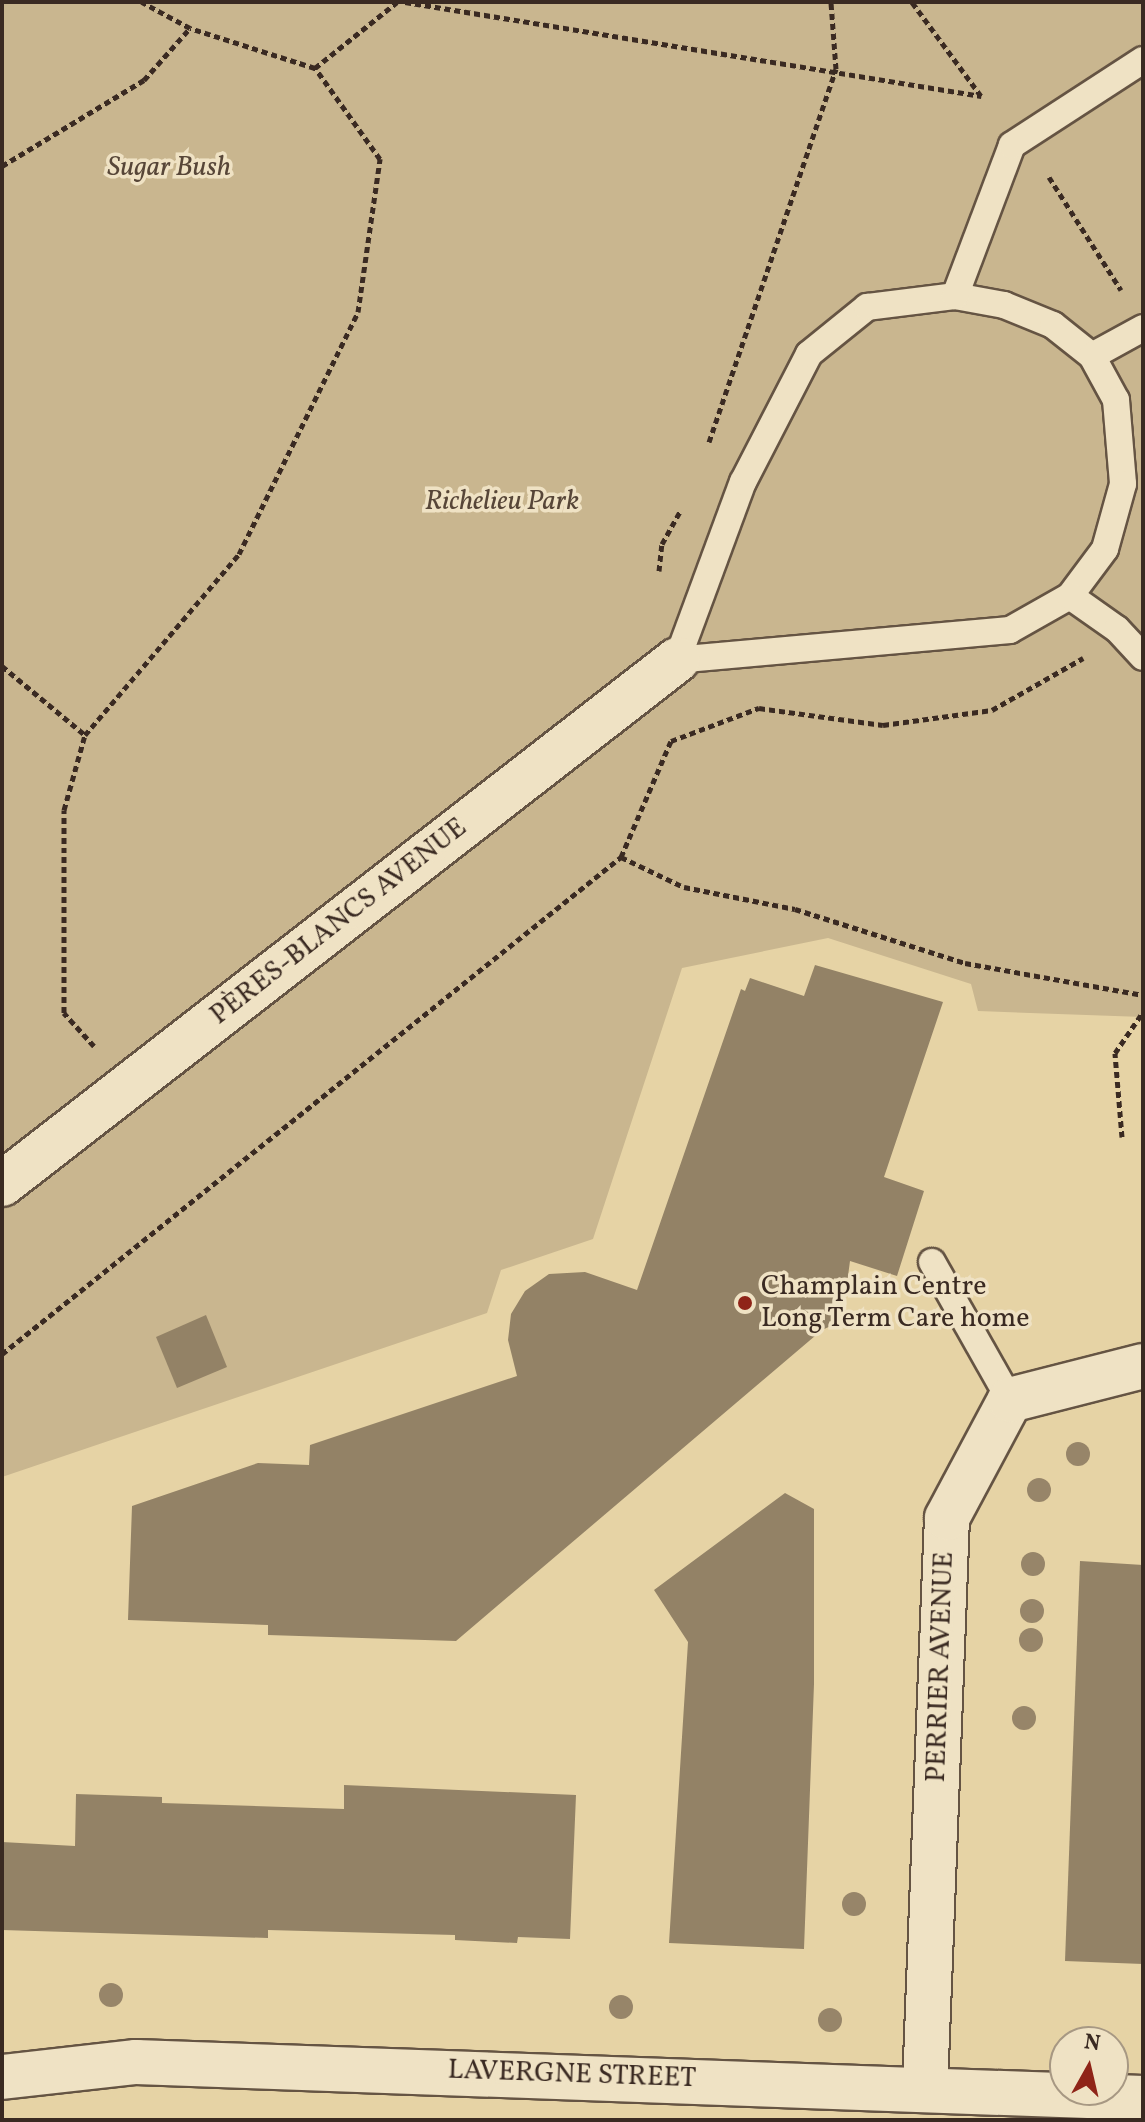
<!DOCTYPE html>
<meta charset="utf-8">
<style>
body{margin:0}
#map{position:relative;width:1145px;height:2122px;overflow:hidden;background:#e6d3a5;font-family:Vollkorn,serif}
div>[style]{position:absolute}
[style*='--x']{left:calc(var(--x)*1px);top:calc(var(--y)*1px);width:calc(var(--w)*1px);rotate:calc(var(--a)*1deg)}
.green>*{inset:0;background:#c9b68f}
.building>*{inset:0;background:#938266}
.path>*{height:5px;margin-top:-2.5px;transform-origin:0;background:repeating-linear-gradient(90deg,#3a2a22 0 6px,transparent 0 10px)}
.roads{filter:drop-shadow(2px 0 #655443) drop-shadow(-2px 0 #655443) drop-shadow(0 2px #655443) drop-shadow(0 -2px #655443)}
.lane>*{height:26px;margin:-13px;padding:0 13px;transform-origin:13px;border-radius:13px;background:#efe2c4}
.street>*{height:44px;margin:-22px;padding:0 22px;transform-origin:22px;border-radius:22px;background:#efe2c4}
.secondary>*{height:44px;margin:-22px;padding:0 22px;transform-origin:22px;border-radius:22px;background:#efe2c4}
.trees>*{width:24px;height:24px;margin:-12px;border-radius:50%;background:#978569}
.dots>*{width:22px;height:22px;translate:-50% -50%;box-sizing:border-box;border:4px solid #efe2c4;border-radius:50%}
span{translate:-50% -50%;white-space:nowrap;text-align:center;line-height:1.15;-webkit-text-stroke:7px #efe2c4;paint-order:stroke}
.park-label{font-size:28px;color:#574638;font-style:italic}
.street-label{font-size:28px;color:#3a2a22}
.poi-label{font-size:28px;color:#3a2a22}
.left{translate:0 -50%;text-align:left}
.frame{position:absolute;inset:0;border:4px solid #3a2a22;pointer-events:none}
.north{position:absolute;left:1049px;top:2026px;width:80px;height:80px;box-sizing:border-box;background:#efe2c4;border:2px solid #a79883;border-radius:50%;rotate:8deg;font-size:22px;font-weight:700;line-height:32px;text-align:center;color:#3a2a22}
.north::after{content:'';display:block;margin:auto;width:28px;height:36px;background:#8f2418;clip-path:polygon(50% 0,100% 100%,50% 72%,0 100%)}
</style>
<div id="map">
<div class="green">
<i style="clip-path:polygon(2px 2px,1143px 2px,1143px 1017px,978px 1011px,971px 984px,828px 938px,682px 968px,593px 1239px,501px 1270px,487px 1313px,2px 1477px)"></i>
</div>
<div class="building">
<i style="clip-path:polygon(815px 965px,943px 1002px,884px 1177px,924px 1191px,897px 1276px,850px 1261px,842px 1321px,822px 1330px,456px 1641px,268px 1635px,268px 1625px,128px 1620px,132px 1506px,258px 1463px,309px 1465px,310px 1445px,517px 1376px,508px 1340px,511px 1314px,525px 1291px,549px 1274px,585px 1272px,637px 1290px,741px 989px,745px 991px,750px 978px,804px 996px)"></i>
<i style="clip-path:polygon(206px 1315px,227px 1367px,177px 1388px,156px 1337px)"></i>
<i style="clip-path:polygon(785px 1493px,814px 1509px,814px 1684px,804px 1949px,669px 1943px,688px 1642px,654px 1590px)"></i>
<i style="clip-path:polygon(1080px 1561px,1143px 1565px,1143px 1964px,1065px 1961px)"></i>
<i style="clip-path:polygon(344px 1785px,576px 1795px,570px 1939px,518px 1937px,517px 1943px,455px 1940px,455px 1935px,268px 1930px,268px 1938px,2px 1930px,2px 1842px,75px 1846px,76px 1794px,162px 1797px,162px 1803px,344px 1809px)"></i>
</div>
<div class="path">
<i style="--x:405;--y:2;--w:584;--a:9.27"></i>
<i style="--x:981;--y:96;--w:117;--a:-126.3"></i>
<i style="--x:315;--y:68;--w:105;--a:-38.8"></i>
<i style="--x:2;--y:166;--w:166;--a:-31.2"></i>
<i style="--x:144;--y:80;--w:69;--a:-48.5"></i>
<i style="--x:1049;--y:177;--w:134;--a:57.5"></i>
<i style="--x:709;--y:442;--w:394;--a:-71.2"></i>
<i style="--x:836;--y:69;--w:67;--a:-94.3"></i>
<i style="--x:659;--y:571;--w:27;--a:-84"></i>
<i style="--x:662;--y:544;--w:39;--a:-61"></i>
<i style="--x:2;--y:666;--w:108;--a:39.7"></i>
<i style="--x:621;--y:857;--w:70;--a:25.5"></i>
<i style="--x:684;--y:887;--w:113;--a:11.2"></i>
<i style="--x:795;--y:909;--w:178;--a:17.6"></i>
<i style="--x:965;--y:963;--w:181;--a:10.2"></i>
<i style="--x:94;--y:1046;--w:45;--a:-132.3"></i>
<i style="--x:64;--y:1013;--w:203;--a:-90"></i>
<i style="--x:64;--y:810;--w:78;--a:-74.4"></i>
<i style="--x:85;--y:735;--w:238;--a:-49.6"></i>
<i style="--x:239;--y:554;--w:270;--a:-63.8"></i>
<i style="--x:358;--y:312;--w:155;--a:-81.8"></i>
<i style="--x:380;--y:159;--w:112;--a:-125.5"></i>
<i style="--x:315;--y:68;--w:131;--a:-162.3"></i>
<i style="--x:190;--y:28;--w:55;--a:-151.6"></i>
<i style="--x:1122;--y:1137;--w:84;--a:-94.8"></i>
<i style="--x:1115;--y:1053;--w:50;--a:-55.7"></i>
<i style="--x:2;--y:1354;--w:794;--a:-38.76"></i>
<i style="--x:621;--y:857;--w:126;--a:-66.7"></i>
<i style="--x:671;--y:741;--w:94;--a:-20.6"></i>
<i style="--x:759;--y:708;--w:125;--a:7.8"></i>
<i style="--x:883;--y:725;--w:110;--a:-7.8"></i>
<i style="--x:992;--y:710;--w:105;--a:-29.7"></i>
</div>
<div class="roads">
<div class="lane">
<i style="--x:955;--y:296;--w:50;--a:10.4"></i>
<i style="--x:1004;--y:305;--w:53;--a:22.2"></i>
<i style="--x:1053;--y:325;--w:50;--a:38.5"></i>
<i style="--x:1092;--y:356;--w:50;--a:61.4"></i>
<i style="--x:1116;--y:400;--w:84;--a:85.2"></i>
<i style="--x:1123;--y:484;--w:67;--a:105.5"></i>
<i style="--x:1105;--y:549;--w:59;--a:126.7"></i>
<i style="--x:1070;--y:596;--w:69;--a:150.5"></i>
<i style="--x:1010;--y:630;--w:334;--a:174.9"></i>
<i style="--x:677;--y:660;--w:190;--a:-69.7"></i>
<i style="--x:743;--y:482;--w:144;--a:-62.7"></i>
<i style="--x:809;--y:354;--w:75;--a:-39"></i>
<i style="--x:867;--y:307;--w:89;--a:-7.1"></i>
<i style="--x:955;--y:296;--w:161;--a:-69.3"></i>
<i style="--x:1012;--y:145;--w:156;--a:-33"></i>
<i style="--x:1092;--y:356;--w:58;--a:-28.8"></i>
<i style="--x:1070;--y:596;--w:57;--a:35.1"></i>
<i style="--x:1117;--y:629;--w:38;--a:47"></i>
<i style="--x:932;--y:1262;--w:159;--a:60.5"></i>
</div>
<div class="street">
<i style="--x:2;--y:1184;--w:855;--a:-37.82"></i>
<i style="--x:925;--y:2087;--w:569;--a:-87.79"></i>
<i style="--x:947;--y:1518;--w:134;--a:-61.9"></i>
<i style="--x:1010;--y:1400;--w:137;--a:-14.3"></i>
</div>
<div class="secondary">
<i style="--x:2;--y:2077;--w:135;--a:-6.4"></i>
<i style="--x:136;--y:2062;--w:1008;--a:2.05"></i>
</div>
</div>
<div class="trees">
<i style="left:1078px;top:1454px"></i>
<i style="left:1039px;top:1490px"></i>
<i style="left:1033px;top:1564px"></i>
<i style="left:1032px;top:1611px"></i>
<i style="left:1031px;top:1640px"></i>
<i style="left:1024px;top:1718px"></i>
<i style="left:854px;top:1904px"></i>
<i style="left:111px;top:1995px"></i>
<i style="left:621px;top:2007px"></i>
<i style="left:830px;top:2020px"></i>
</div>
<div class="dots">
<i style="left:745px;top:1303px;background:#8f2418"></i>
</div>
<div class="park-label">
<span style="left:169px;top:168px">Sugar Bush</span>
<span style="left:502px;top:502px">Richelieu Park</span>
</div>
<div class="street-label">
<span style="left:339px;top:922px;rotate:-38deg">PÈRES-BLANCS AVENUE</span>
<span style="left:941px;top:1667px;rotate:-88deg">PERRIER AVENUE</span>
<span style="left:572px;top:2075px;rotate:2deg">LAVERGNE STREET</span>
</div>
<div class="poi-label">
<span class="left" style="left:761px;top:1303px">Champlain Centre<br>Long Term Care home</span>
</div>
<div class="frame"></div>
<div class="north">N</div>
</div>
